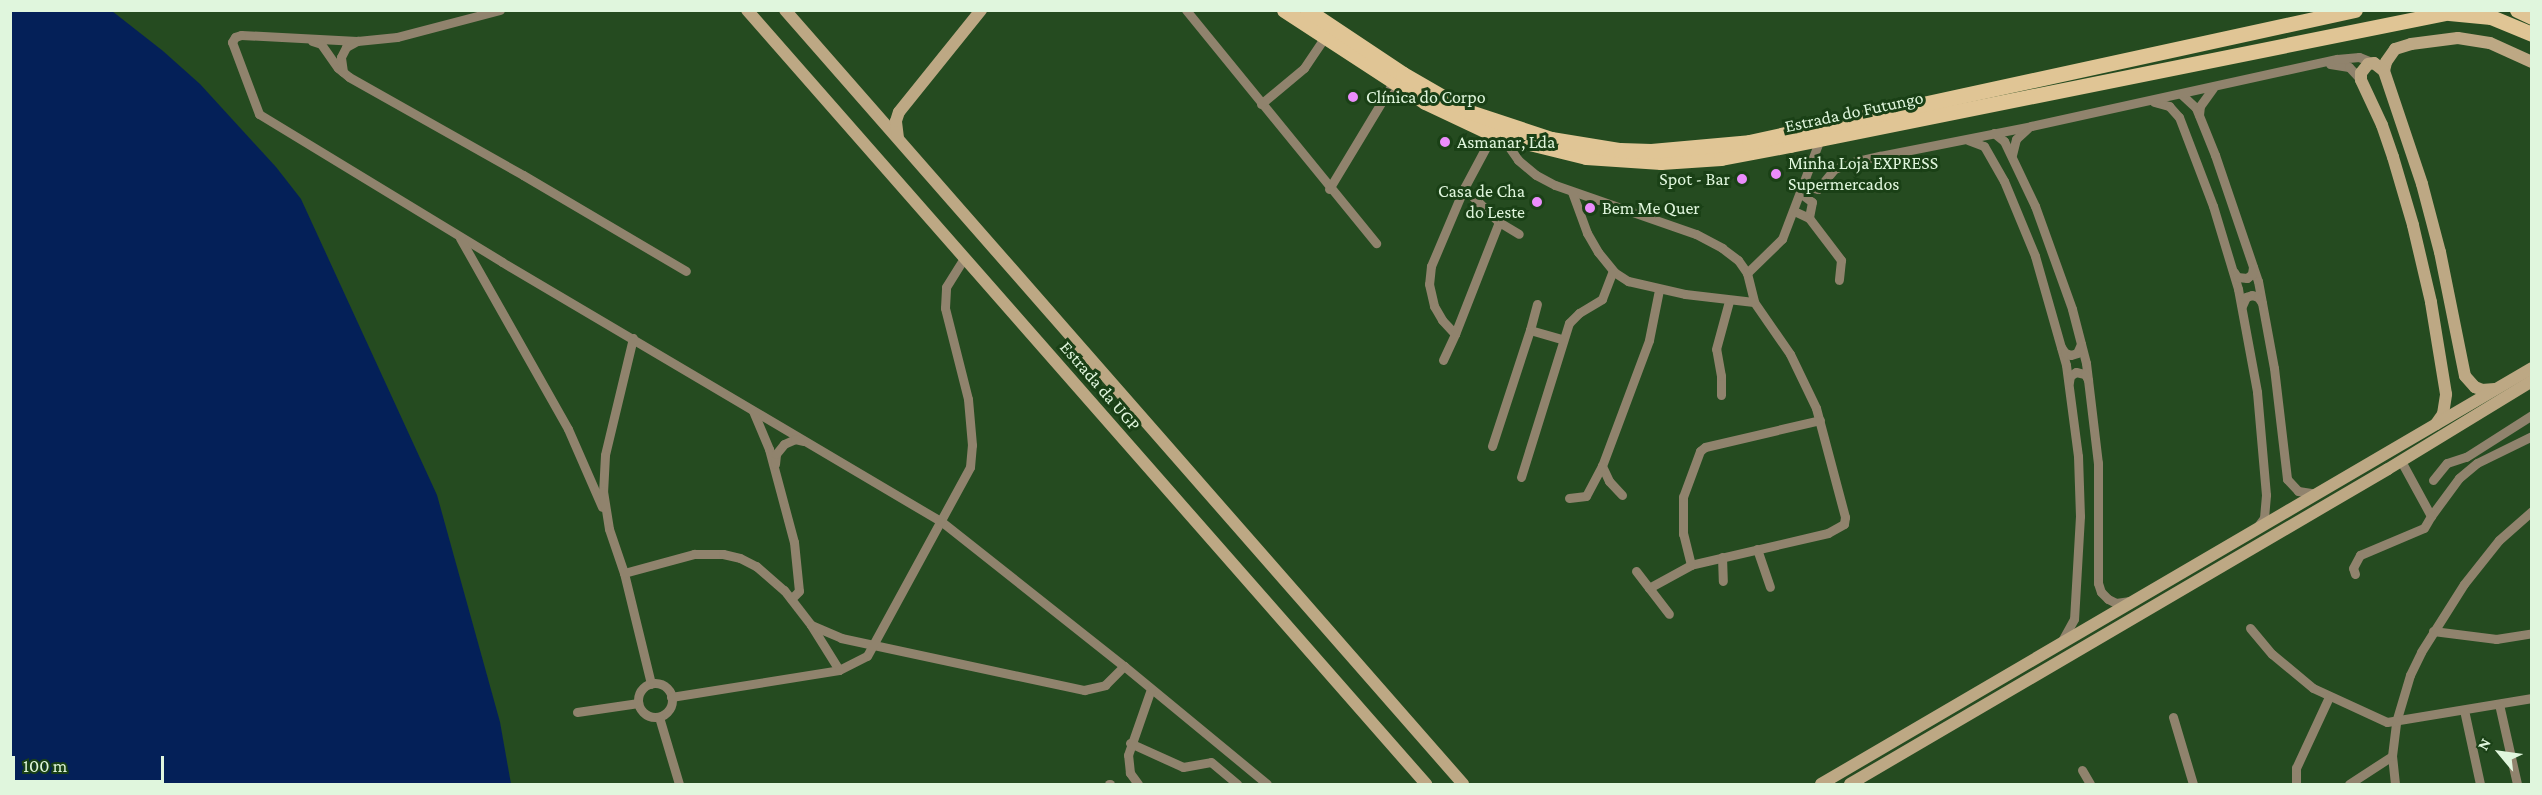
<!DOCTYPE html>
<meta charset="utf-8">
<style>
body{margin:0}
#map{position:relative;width:2542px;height:795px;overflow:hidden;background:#254b20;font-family:"Crimson Pro",serif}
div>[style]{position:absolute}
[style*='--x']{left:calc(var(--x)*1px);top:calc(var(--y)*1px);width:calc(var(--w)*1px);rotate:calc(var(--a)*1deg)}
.water>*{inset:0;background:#042058}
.street>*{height:9px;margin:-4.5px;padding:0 4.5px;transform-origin:4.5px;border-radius:4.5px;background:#90836d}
.street>.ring{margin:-4.5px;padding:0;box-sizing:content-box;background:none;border:9px solid #90836d;border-radius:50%}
.secondary>*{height:12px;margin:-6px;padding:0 6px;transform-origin:6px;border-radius:6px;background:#bda884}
.primary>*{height:15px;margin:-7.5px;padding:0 7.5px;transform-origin:7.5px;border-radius:7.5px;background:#e0c595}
.dots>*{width:16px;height:16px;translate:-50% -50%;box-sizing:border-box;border:3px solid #1a4016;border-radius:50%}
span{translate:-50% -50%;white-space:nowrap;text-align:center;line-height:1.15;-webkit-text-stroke:6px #1a4016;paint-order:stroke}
.poi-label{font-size:18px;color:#e0f6dd}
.left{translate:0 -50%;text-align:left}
.right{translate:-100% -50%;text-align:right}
.street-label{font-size:18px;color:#e0f6dd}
.frame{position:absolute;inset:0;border:12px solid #e0f6dd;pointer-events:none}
.north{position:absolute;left:2470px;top:723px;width:60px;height:60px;-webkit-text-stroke:4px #1a4016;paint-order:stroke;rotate:299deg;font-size:16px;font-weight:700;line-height:24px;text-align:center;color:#e0f6dd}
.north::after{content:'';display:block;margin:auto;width:21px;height:27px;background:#e0f6dd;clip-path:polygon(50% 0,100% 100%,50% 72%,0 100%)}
.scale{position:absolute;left:12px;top:756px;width:152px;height:27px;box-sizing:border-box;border:3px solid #e0f6dd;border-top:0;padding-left:8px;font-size:18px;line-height:21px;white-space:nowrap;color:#e0f6dd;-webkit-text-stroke:4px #1a4016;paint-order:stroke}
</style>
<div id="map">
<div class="water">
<i style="clip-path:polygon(10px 11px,112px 11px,163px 51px,200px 84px,276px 167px,301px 199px,437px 495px,500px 722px,511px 784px,11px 784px)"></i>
</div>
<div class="street">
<i style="--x:500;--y:10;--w:106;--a:165.3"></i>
<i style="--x:397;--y:37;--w:40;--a:174.3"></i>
<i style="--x:357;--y:41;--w:116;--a:-177"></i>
<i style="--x:241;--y:35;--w:6;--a:162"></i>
<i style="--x:235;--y:37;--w:6;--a:121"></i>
<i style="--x:232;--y:42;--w:77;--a:69.4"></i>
<i style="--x:259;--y:114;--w:285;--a:31.3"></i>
<i style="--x:502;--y:262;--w:511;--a:30.58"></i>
<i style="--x:942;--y:522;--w:232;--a:38.4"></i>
<i style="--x:1124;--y:666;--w:185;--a:39.5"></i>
<i style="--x:1186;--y:10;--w:301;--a:50.8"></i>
<i style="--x:312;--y:41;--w:9;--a:18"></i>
<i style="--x:321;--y:44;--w:29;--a:55"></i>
<i style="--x:338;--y:68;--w:14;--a:39"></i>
<i style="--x:349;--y:77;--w:200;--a:29.4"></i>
<i style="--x:523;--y:175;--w:189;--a:30.5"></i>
<i style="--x:2330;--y:64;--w:19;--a:9"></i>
<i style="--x:2349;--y:67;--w:18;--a:47"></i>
<i style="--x:343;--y:72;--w:15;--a:-98"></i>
<i style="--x:341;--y:57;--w:11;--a:-63"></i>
<i style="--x:346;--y:47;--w:13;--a:-29"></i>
<i style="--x:2181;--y:94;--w:21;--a:43"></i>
<i style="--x:2196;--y:108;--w:51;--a:68"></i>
<i style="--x:2215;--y:155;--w:133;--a:71.2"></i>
<i style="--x:2258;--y:281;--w:88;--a:79.6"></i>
<i style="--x:2274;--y:368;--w:112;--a:83.3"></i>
<i style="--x:2287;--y:479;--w:16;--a:47"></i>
<i style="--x:2298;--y:491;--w:18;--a:9"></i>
<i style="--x:2154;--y:102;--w:16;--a:15"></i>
<i style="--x:2169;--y:106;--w:15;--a:48"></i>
<i style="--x:2179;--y:117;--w:95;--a:69.1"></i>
<i style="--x:2213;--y:206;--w:87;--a:73.2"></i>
<i style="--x:2238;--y:289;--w:105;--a:79.5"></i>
<i style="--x:2257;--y:392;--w:103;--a:85"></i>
<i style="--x:2266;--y:495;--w:23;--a:95"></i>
<i style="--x:2264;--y:518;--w:10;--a:127"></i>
<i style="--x:1261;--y:104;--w:56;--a:-39.9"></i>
<i style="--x:1304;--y:68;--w:37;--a:-56"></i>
<i style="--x:2199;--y:115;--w:9;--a:-84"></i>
<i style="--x:2200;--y:106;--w:22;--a:-54"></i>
<i style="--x:1994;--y:133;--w:13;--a:39"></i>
<i style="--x:2004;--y:141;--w:72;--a:64.5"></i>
<i style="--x:2035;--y:206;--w:109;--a:70.2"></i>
<i style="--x:2072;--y:309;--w:56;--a:75.5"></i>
<i style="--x:2086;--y:363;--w:101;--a:83.2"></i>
<i style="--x:2098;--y:463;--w:120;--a:90"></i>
<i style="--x:2098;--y:583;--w:9;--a:72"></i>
<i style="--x:2101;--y:592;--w:10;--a:45"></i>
<i style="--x:2108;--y:599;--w:9;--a:27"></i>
<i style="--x:2116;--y:603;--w:14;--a:-8"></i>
<i style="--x:1493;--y:134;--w:61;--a:118.2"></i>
<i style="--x:1464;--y:188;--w:85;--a:112.9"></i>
<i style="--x:1431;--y:266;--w:18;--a:96"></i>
<i style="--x:1429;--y:284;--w:23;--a:77"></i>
<i style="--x:1434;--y:306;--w:16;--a:60"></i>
<i style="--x:1442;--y:320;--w:19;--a:47"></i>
<i style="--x:1455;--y:334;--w:120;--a:-68.6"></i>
<i style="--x:1502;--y:137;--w:28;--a:55"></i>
<i style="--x:1518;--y:160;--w:23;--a:40"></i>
<i style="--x:1536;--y:175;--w:21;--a:28"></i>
<i style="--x:1555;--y:185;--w:149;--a:19.2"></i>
<i style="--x:1696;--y:234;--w:30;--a:28"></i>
<i style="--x:1722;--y:248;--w:20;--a:37"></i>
<i style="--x:1738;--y:260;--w:16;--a:55"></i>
<i style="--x:1747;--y:273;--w:30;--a:76"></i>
<i style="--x:1754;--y:302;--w:63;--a:55.3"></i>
<i style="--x:1790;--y:354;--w:60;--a:64.3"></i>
<i style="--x:1816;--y:408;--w:113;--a:75.1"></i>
<i style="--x:1845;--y:517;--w:7;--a:98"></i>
<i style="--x:1844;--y:524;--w:18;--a:151"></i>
<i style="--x:1828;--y:533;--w:141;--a:166.9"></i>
<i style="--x:1691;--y:565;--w:48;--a:151.3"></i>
<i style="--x:1968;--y:140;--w:17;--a:21"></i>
<i style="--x:1984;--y:146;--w:40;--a:60.3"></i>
<i style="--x:2004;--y:181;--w:81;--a:67.5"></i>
<i style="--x:2035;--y:256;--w:113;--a:74.1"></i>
<i style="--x:2066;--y:365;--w:92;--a:82.5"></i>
<i style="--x:2078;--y:456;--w:60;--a:88.1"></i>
<i style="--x:2080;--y:516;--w:103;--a:93.3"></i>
<i style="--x:2074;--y:619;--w:25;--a:119"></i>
<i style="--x:2012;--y:155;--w:16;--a:-76"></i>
<i style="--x:2016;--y:139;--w:16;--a:-43"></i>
<i style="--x:1802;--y:185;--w:16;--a:14"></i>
<i style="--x:1818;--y:189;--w:26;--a:-51"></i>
<i style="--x:1834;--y:169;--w:20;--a:-20"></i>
<i style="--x:1853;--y:162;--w:28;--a:-13"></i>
<i style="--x:1880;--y:156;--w:154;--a:-11.2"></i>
<i style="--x:2031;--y:126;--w:313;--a:-12.4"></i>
<i style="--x:2337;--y:59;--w:22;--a:-5"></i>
<i style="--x:2359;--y:57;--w:16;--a:22"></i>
<i style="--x:1464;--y:188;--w:49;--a:44.2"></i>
<i style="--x:1499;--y:222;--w:23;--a:31"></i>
<i style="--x:1329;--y:189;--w:124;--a:-58.9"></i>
<i style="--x:1572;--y:192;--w:44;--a:69.9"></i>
<i style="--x:1587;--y:233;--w:22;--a:60"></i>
<i style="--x:1598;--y:252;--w:26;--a:51"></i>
<i style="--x:1614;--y:272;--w:17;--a:33"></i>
<i style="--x:1628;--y:281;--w:58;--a:12.8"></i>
<i style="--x:1685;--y:294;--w:69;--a:6.6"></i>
<i style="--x:1800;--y:193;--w:15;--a:37"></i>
<i style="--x:1812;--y:202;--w:16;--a:101"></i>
<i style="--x:1794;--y:211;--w:17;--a:25"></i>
<i style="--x:1809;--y:218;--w:53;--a:52.7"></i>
<i style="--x:1841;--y:260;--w:20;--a:96"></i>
<i style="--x:460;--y:238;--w:219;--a:60.5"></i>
<i style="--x:568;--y:429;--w:85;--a:66.4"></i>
<i style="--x:2234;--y:272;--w:6;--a:59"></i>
<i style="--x:2237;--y:277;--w:10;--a:6"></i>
<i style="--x:2247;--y:278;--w:6;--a:-39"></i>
<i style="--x:2252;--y:274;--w:7;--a:-82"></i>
<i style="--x:1747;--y:273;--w:49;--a:-44.2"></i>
<i style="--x:1782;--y:239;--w:107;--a:-69.2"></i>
<i style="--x:2242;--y:306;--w:10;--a:-66"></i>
<i style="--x:2246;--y:297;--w:6;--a:-18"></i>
<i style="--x:2252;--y:295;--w:6;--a:18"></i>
<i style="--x:2258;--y:297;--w:7;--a:56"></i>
<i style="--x:1530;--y:330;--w:27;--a:-75"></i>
<i style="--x:633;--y:338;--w:120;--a:103.5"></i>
<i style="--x:605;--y:455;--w:36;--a:93"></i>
<i style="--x:603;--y:491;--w:38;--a:81"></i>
<i style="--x:609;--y:529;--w:46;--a:71.2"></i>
<i style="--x:624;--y:573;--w:114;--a:76.3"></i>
<i style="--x:2061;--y:347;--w:7;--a:56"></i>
<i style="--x:2065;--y:353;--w:6;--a:18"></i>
<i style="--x:2071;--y:355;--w:6;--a:-18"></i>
<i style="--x:2077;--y:353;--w:10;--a:-66"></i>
<i style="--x:1443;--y:360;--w:29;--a:-65"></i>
<i style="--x:2069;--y:382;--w:6;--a:-81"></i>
<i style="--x:2070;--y:376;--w:7;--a:-34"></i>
<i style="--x:2076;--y:372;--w:9;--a:13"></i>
<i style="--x:2085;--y:374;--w:7;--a:63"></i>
<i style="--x:1721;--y:395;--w:19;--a:-90"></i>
<i style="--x:1721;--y:376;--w:27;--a:-100"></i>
<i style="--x:1716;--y:349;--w:50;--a:-74.8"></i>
<i style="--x:753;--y:411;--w:41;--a:67.2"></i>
<i style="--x:769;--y:449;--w:96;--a:75"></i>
<i style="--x:794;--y:542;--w:49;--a:84.2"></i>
<i style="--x:799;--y:591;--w:11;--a:135"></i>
<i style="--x:1492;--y:446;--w:122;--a:-71.9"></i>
<i style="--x:1530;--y:330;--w:33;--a:16"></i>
<i style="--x:2401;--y:461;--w:63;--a:61.4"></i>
<i style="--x:2431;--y:516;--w:47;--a:-53.6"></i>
<i style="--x:2459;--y:478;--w:23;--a:-40"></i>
<i style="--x:2477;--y:463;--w:61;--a:-26.1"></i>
<i style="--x:775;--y:464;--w:10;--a:-84"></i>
<i style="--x:776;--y:454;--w:13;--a:-51"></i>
<i style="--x:784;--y:444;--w:12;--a:-24"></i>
<i style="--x:795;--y:439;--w:9;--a:13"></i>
<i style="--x:1521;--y:477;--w:161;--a:-72.7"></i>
<i style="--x:1569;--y:323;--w:14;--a:-45"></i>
<i style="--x:1579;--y:313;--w:27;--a:-31"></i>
<i style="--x:1602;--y:299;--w:30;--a:-69"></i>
<i style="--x:2433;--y:480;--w:22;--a:-51"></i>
<i style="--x:2447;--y:463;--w:20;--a:-18"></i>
<i style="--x:2466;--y:457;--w:78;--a:-32.5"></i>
<i style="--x:1622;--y:495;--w:19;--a:-133"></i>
<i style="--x:1609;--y:481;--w:17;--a:-115"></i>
<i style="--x:1602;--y:466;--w:134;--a:-69.5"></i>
<i style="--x:1649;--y:340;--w:51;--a:-78.7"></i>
<i style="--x:1569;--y:498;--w:17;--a:-7"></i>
<i style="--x:1586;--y:496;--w:34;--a:-62"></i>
<i style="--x:1757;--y:549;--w:40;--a:71.1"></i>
<i style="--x:1722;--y:557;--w:24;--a:88"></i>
<i style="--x:1691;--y:565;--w:32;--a:-104"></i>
<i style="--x:1683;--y:534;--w:37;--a:-90"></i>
<i style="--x:1683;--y:497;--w:49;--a:-69.7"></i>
<i style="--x:1700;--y:451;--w:6;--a:-39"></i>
<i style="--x:1705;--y:447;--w:118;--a:-13.2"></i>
<i style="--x:1636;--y:571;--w:54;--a:52.5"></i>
<i style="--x:624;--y:573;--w:73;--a:-15.2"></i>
<i style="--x:694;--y:554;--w:29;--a:0"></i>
<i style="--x:723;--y:554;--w:17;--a:13"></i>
<i style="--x:740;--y:558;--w:18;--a:27"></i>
<i style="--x:756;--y:566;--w:37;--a:41"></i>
<i style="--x:784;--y:590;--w:44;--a:52.4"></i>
<i style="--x:811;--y:625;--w:53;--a:58.1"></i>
<i style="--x:2355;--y:574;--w:6;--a:-108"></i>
<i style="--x:2353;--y:568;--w:15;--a:-62"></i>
<i style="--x:2360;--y:555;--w:69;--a:-22.9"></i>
<i style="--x:2424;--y:528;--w:14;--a:-60"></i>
<i style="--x:811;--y:625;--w:33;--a:23"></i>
<i style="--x:841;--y:638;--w:249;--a:12.1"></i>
<i style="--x:1084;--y:690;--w:22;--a:-13"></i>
<i style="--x:1105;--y:685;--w:27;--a:-45"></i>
<i style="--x:2250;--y:628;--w:34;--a:50"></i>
<i style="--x:2272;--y:654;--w:53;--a:39.7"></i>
<i style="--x:2313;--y:688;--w:81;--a:24.7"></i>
<i style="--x:2387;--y:722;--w:147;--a:-9.4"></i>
<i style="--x:2433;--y:631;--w:64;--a:7.2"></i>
<i style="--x:2496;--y:639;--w:36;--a:-9"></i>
<i class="ring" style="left:638px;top:683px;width:25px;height:25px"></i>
<i style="--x:671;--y:697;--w:170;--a:-9.1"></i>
<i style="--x:839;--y:670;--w:31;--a:-27"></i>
<i style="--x:867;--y:656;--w:215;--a:-61.4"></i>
<i style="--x:970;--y:467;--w:22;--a:-85"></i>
<i style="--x:972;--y:445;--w:46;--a:-95"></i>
<i style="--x:968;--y:399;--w:94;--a:-104.2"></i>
<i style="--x:945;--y:308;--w:21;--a:-87"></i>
<i style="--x:946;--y:287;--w:34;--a:-58"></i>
<i style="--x:2499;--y:704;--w:82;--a:77.3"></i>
<i style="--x:2464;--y:710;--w:76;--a:77.8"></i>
<i style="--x:577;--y:712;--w:62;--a:-8.4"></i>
<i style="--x:659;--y:717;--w:70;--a:73.4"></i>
<i style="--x:2173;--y:717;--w:70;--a:73.4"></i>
<i style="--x:1130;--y:743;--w:58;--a:24.4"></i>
<i style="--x:1183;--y:767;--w:28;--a:-10"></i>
<i style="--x:1211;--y:762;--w:34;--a:40"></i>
<i style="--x:2082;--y:770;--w:16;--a:60"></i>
<i style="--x:1109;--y:784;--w:1;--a:0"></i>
<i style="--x:1138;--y:784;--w:14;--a:-126"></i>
<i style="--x:1130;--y:773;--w:18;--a:-96"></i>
<i style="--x:1128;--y:755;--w:70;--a:-70.8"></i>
<i style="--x:2296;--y:784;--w:16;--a:-90"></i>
<i style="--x:2296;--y:768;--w:78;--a:-65.1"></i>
<i style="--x:2349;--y:784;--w:51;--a:-33.1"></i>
<i style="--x:2395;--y:784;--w:28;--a:-96"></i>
<i style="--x:2392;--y:756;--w:34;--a:-83"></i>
<i style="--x:2396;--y:722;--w:49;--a:-73.4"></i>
<i style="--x:2410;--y:675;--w:25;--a:-64"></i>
<i style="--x:2421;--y:652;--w:80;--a:-57.7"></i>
<i style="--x:2464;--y:584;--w:56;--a:-51.5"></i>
<i style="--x:2499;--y:540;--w:44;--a:-41.3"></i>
</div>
<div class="secondary">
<i style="--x:747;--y:10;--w:1030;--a:48.74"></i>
<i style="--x:785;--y:10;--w:1029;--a:48.78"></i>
<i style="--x:2384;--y:71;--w:9;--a:-77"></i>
<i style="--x:2386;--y:62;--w:16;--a:-55"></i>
<i style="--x:2395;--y:49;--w:17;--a:-17"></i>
<i style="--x:2411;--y:44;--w:47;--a:-7.3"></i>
<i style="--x:2458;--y:38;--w:32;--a:9"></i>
<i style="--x:2490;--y:43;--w:46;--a:24.3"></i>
<i style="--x:898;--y:138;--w:17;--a:-97"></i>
<i style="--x:896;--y:121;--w:9;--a:-72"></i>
<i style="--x:899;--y:112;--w:131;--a:-51.2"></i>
<i style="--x:2436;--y:424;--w:12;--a:-55"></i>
<i style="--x:2443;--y:414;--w:20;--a:-81"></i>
<i style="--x:2446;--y:394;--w:93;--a:-99.3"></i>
<i style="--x:2431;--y:302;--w:79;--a:-103.2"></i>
<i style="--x:2413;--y:225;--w:71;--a:-106.4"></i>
<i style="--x:2393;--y:157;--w:34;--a:-109"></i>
<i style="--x:2382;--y:125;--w:50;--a:-115"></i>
<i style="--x:2361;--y:80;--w:7;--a:-90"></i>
<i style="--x:2361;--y:73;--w:11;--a:-52"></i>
<i style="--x:2368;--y:64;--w:6;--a:-9"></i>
<i style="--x:2374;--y:63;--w:13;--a:39"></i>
<i style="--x:2384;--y:71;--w:119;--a:71.4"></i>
<i style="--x:2422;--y:184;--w:70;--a:75.2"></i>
<i style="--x:2440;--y:252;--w:126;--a:78.6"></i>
<i style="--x:2465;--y:376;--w:15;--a:48"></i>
<i style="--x:2475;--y:387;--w:8;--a:23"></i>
<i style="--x:2482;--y:390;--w:13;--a:-4"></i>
<i style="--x:1821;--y:784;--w:824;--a:-30.33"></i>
<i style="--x:1850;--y:784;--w:623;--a:-30.35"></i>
<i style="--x:2388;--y:469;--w:169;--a:-31.4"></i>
</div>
<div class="primary">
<i style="--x:1284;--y:10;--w:168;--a:33.1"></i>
<i style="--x:1425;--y:102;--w:75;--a:25.2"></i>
<i style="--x:1493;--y:134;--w:96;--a:13.9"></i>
<i style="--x:1586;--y:157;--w:75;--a:3.8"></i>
<i style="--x:1661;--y:162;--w:60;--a:-3.8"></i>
<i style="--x:1721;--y:158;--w:70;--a:-10.7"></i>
<i style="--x:1790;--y:145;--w:683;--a:-11.39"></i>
<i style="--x:1307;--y:10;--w:115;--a:33.7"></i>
<i style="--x:1403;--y:74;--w:74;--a:30"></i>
<i style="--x:1467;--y:111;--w:89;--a:18.4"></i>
<i style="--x:1551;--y:139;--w:70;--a:9.1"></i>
<i style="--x:1620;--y:150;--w:31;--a:2"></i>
<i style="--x:1651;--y:151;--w:98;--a:-5.2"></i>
<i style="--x:1749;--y:142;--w:620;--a:-12.29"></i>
<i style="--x:2517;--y:10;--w:17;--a:25"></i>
<i style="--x:2449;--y:13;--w:42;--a:5.4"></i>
<i style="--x:2491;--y:17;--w:44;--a:22.5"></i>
</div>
<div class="dots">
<i style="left:1353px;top:97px;background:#eb8dfc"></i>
<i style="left:1445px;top:142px;background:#eb8dfc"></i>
<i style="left:1776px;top:174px;background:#eb8dfc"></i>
<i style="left:1742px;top:179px;background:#eb8dfc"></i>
<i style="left:1537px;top:202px;background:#eb8dfc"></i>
<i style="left:1590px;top:208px;background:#eb8dfc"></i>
</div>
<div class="poi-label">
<span class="left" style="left:1366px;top:97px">Clínica do Corpo</span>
<span class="left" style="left:1457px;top:142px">Asmanar, Lda</span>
<span class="left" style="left:1788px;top:174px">Minha Loja EXPRESS<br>Supermercados</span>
<span class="right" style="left:1730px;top:179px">Spot - Bar</span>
<span class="right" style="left:1525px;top:202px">Casa de Cha<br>do Leste</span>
<span class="left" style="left:1602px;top:208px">Bem Me Quer</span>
</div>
<div class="street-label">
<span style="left:1854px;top:112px;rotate:-12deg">Estrada do Futungo</span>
<span style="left:1100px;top:386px;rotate:49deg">Estrada da UGP</span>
</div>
<div class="frame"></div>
<div class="north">N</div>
<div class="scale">100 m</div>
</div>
